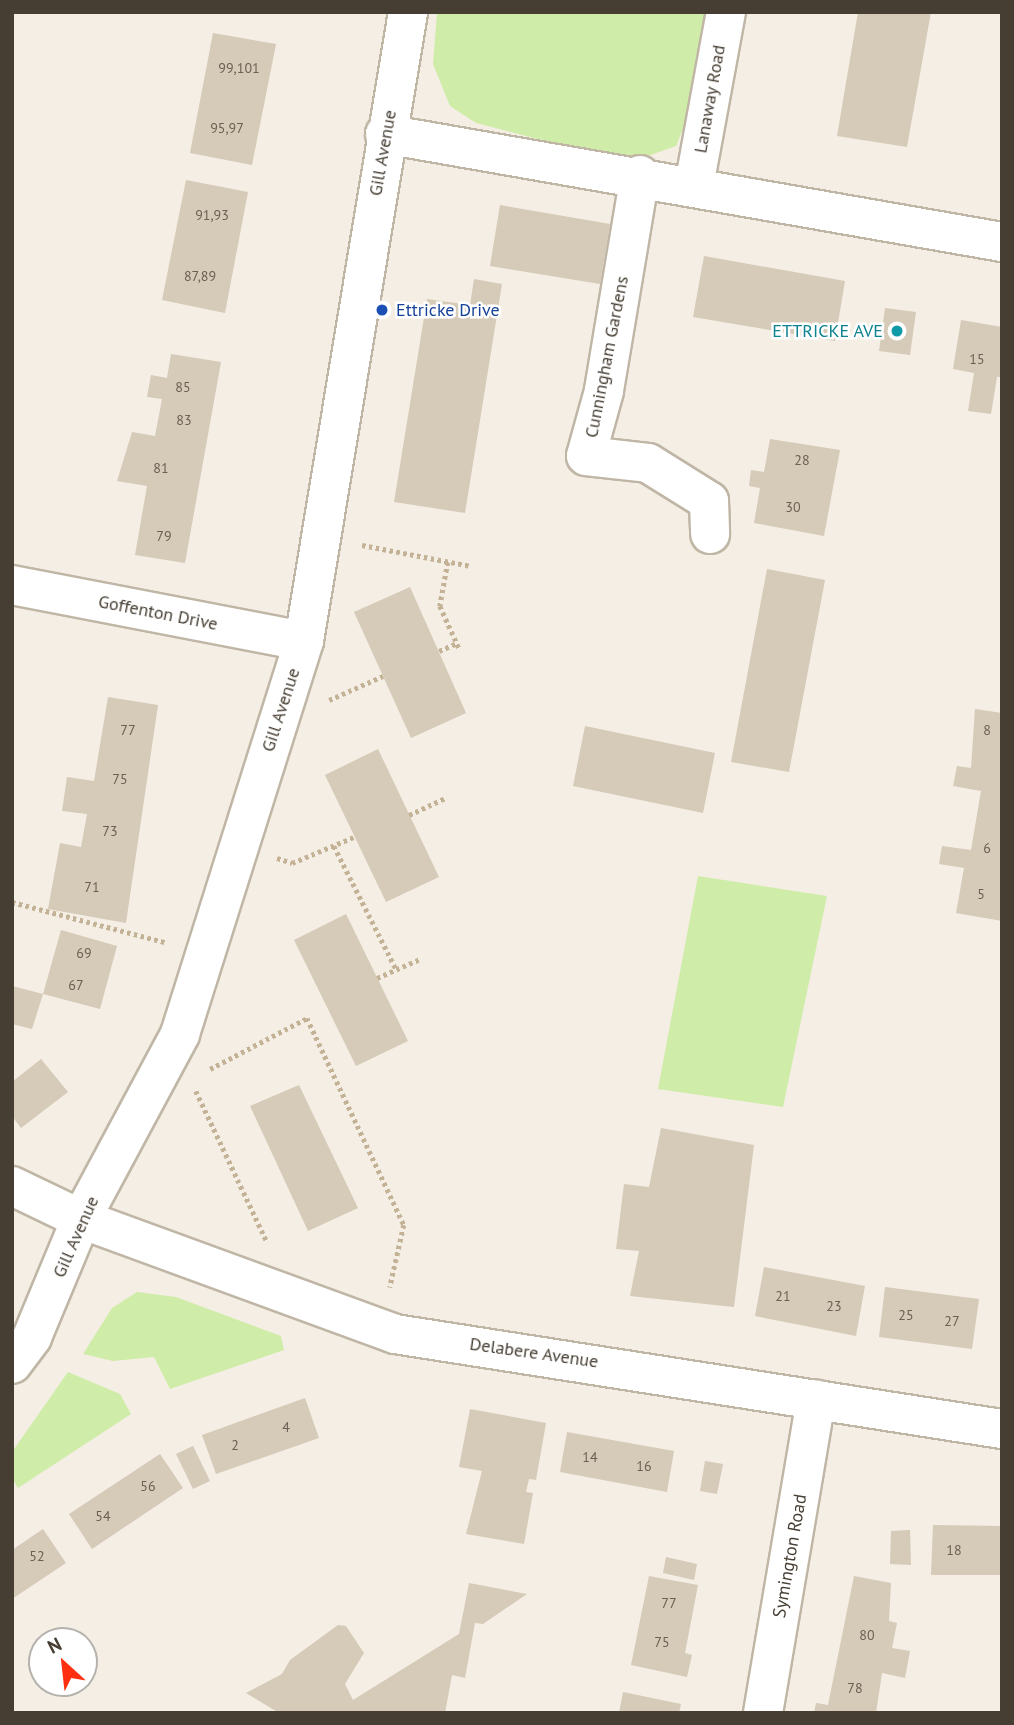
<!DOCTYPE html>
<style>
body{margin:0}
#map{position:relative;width:1014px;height:1725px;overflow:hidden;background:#f4eee4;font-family:"PT Sans",sans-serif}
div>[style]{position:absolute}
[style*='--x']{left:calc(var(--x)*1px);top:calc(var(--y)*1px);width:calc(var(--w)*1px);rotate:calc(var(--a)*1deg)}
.green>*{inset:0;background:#cfeca8}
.building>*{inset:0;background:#d6cab8}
.path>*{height:4.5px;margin-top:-2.25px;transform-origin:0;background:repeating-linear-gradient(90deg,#c3b295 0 3.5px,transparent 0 7px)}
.roads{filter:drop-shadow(2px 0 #c0b6a6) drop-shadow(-2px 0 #c0b6a6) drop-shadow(0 2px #c0b6a6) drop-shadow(0 -2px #c0b6a6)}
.minor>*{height:38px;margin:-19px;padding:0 19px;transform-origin:19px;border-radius:19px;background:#fff}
.dots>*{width:19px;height:19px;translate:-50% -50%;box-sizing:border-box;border:4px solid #fff;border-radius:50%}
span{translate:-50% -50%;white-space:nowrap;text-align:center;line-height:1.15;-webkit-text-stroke:5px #fff;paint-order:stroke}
.number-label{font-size:14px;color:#6a6154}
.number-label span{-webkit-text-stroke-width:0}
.street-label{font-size:18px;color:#463e33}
.transit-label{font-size:18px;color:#164399}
.left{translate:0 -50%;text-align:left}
.culture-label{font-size:18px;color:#0d838f}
.right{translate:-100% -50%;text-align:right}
.frame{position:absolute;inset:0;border:14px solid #463e33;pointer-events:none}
.north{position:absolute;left:28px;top:1627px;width:70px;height:70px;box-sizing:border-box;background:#fff;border:2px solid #b5b2ad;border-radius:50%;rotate:333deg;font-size:19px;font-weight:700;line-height:28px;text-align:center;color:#463e33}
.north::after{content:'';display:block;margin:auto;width:24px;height:32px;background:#ff2f0f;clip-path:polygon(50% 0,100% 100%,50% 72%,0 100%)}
</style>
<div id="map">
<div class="green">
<i style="clip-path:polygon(437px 12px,708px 12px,693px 105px,676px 146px,639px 159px,607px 157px,476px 123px,450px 106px,433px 64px)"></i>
<i style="clip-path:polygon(698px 876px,827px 896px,783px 1107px,658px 1089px)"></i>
<i style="clip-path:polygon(137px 1292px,176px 1297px,281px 1336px,284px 1350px,170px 1389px,154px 1357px,113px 1361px,83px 1354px,112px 1308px)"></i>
<i style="clip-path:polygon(68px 1372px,120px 1394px,131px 1414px,18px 1488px,12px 1478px,12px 1452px)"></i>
</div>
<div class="building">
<i style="clip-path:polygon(858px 12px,931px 12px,907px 147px,837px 136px)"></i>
<i style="clip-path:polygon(213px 33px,276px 44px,252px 165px,190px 153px)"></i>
<i style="clip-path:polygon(186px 180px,248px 192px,225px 313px,162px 300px)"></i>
<i style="clip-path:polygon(500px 205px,610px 224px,600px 284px,490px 266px)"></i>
<i style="clip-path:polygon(704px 256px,845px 281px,835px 341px,693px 317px)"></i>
<i style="clip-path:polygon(474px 279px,502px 284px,465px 513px,394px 502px,427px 299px,470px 305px)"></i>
<i style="clip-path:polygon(885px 308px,916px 312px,910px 355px,879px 351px)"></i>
<i style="clip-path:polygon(961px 320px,1002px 327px,1002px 377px,997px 377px,991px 414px,968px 411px,974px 373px,953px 369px)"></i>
<i style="clip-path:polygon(171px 354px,221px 362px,185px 563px,135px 555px,147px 486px,117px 481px,132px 432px,155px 436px,162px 399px,147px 397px,151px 375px,167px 378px)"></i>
<i style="clip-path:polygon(770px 439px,840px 450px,824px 536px,754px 523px,760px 488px,749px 486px,751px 470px,764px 472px)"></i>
<i style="clip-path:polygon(767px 569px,825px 580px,789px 772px,731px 762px)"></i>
<i style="clip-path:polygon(410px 587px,466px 713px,411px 738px,354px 612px)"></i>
<i style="clip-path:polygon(108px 697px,158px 705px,126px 923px,48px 909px,60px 843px,81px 847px,87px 814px,62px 811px,67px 777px,94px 781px)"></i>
<i style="clip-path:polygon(975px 709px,1002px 713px,1002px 921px,956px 913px,964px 868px,939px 864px,942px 846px,971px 850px,981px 791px,953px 786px,957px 766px,971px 768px)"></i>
<i style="clip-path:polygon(585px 726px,715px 753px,703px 813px,573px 786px)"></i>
<i style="clip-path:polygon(378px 749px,439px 877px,386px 902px,325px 775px)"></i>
<i style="clip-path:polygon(346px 914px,408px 1041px,356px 1066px,294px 940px)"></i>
<i style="clip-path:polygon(61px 930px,117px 946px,100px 1009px,43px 994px)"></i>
<i style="clip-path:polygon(12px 986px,43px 994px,32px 1029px,12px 1024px)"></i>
<i style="clip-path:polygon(41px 1059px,68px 1092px,21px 1128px,12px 1116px,12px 1082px)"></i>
<i style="clip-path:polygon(299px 1085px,358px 1208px,308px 1231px,250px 1106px)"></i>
<i style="clip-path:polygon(661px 1128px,754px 1145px,734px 1307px,630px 1296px,639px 1251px,616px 1249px,624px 1184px,649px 1187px)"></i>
<i style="clip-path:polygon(764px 1267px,865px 1286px,856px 1336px,755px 1316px)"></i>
<i style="clip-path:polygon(885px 1287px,979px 1299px,972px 1349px,879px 1337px)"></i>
<i style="clip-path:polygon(305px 1398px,319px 1438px,216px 1474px,202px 1435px)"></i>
<i style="clip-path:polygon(470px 1409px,546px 1423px,536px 1480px,529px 1479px,526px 1492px,533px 1493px,524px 1544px,466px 1534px,482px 1471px,459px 1467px)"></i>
<i style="clip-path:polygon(567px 1432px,674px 1451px,667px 1492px,560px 1472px)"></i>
<i style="clip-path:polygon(193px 1446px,210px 1481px,193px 1489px,176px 1454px)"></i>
<i style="clip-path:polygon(160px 1454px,183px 1488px,92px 1549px,69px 1514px)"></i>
<i style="clip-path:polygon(705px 1461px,723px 1464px,717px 1494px,700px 1491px)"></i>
<i style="clip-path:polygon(933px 1525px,1002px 1526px,1002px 1575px,931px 1575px)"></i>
<i style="clip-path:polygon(43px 1529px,66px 1563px,12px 1599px,12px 1550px)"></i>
<i style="clip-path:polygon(910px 1530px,911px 1565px,890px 1564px,891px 1531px)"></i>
<i style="clip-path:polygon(666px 1557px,697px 1564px,694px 1580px,663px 1573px)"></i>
<i style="clip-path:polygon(649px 1576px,698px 1585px,685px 1653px,692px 1655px,687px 1677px,631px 1665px)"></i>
<i style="clip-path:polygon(854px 1576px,891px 1583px,889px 1621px,897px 1623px,892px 1648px,910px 1651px,905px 1678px,882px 1673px,876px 1713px,814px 1713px,816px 1703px,828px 1705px)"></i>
<i style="clip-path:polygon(469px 1583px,527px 1594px,483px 1624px,475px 1623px,465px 1678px,452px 1675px,445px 1713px,279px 1713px,246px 1693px,282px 1674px,290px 1660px,338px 1625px,346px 1626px,364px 1653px,345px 1684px,353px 1700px,459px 1634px)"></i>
<i style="clip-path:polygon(623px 1692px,681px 1704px,679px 1713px,619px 1713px)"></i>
</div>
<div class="path">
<i style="--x:362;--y:545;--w:111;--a:10.9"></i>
<i style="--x:448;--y:562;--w:45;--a:100.3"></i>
<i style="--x:440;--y:606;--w:46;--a:65.7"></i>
<i style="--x:439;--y:651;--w:20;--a:-24"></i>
<i style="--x:329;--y:700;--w:59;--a:-24"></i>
<i style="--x:409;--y:815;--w:40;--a:-25"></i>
<i style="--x:334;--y:846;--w:138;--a:63.2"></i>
<i style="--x:277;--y:858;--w:16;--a:18"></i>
<i style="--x:292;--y:863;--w:67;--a:-22.8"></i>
<i style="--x:12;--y:902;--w:158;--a:14.7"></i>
<i style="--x:377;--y:978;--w:47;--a:-23.8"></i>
<i style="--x:210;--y:1069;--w:110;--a:-27.7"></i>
<i style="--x:307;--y:1018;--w:229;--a:64.9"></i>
<i style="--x:404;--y:1225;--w:64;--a:102.7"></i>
<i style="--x:196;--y:1091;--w:167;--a:64.8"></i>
</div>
<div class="roads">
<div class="minor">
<i style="--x:385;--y:134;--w:626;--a:9.93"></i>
<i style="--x:640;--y:175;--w:219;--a:99.5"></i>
<i style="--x:604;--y:391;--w:67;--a:105.5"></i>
<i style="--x:586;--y:456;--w:62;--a:6.4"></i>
<i style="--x:648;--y:463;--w:72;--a:31.9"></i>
<i style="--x:709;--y:501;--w:33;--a:88"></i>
<i style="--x:694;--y:186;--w:177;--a:-79.6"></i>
<i style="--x:12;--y:585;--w:297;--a:10.9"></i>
<i style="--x:12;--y:1186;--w:76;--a:25.6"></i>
<i style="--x:81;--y:1219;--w:334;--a:20.1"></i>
<i style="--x:395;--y:1334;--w:614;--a:8.9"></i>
<i style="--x:12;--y:1364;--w:34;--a:-53"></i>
<i style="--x:32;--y:1337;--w:128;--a:-67.4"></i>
<i style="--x:81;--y:1219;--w:210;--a:-61.8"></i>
<i style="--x:180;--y:1034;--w:412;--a:-72.5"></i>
<i style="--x:304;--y:641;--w:638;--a:-80.61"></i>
<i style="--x:763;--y:1713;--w:318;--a:-80.4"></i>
</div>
</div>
<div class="dots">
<i style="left:382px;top:310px;background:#1a4fb4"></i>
<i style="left:897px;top:331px;background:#0f9aa8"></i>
</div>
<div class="number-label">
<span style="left:239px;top:68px">99,101</span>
<span style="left:227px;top:128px">95,97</span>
<span style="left:212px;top:215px">91,93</span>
<span style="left:200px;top:276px">87,89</span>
<span style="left:977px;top:359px">15</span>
<span style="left:183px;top:387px">85</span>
<span style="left:184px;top:420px">83</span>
<span style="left:802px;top:460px">28</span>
<span style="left:161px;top:468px">81</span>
<span style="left:793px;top:507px">30</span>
<span style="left:164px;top:536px">79</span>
<span style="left:128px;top:730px">77</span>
<span style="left:987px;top:730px">8</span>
<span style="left:120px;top:779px">75</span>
<span style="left:110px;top:831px">73</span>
<span style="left:987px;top:848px">6</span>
<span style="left:92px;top:887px">71</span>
<span style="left:981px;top:894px">5</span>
<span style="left:84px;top:953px">69</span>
<span style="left:76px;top:985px">67</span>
<span style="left:783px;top:1296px">21</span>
<span style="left:834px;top:1306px">23</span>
<span style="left:906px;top:1315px">25</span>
<span style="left:952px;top:1321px">27</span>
<span style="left:286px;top:1427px">4</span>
<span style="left:235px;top:1445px">2</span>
<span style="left:590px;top:1457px">14</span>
<span style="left:644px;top:1466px">16</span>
<span style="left:148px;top:1486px">56</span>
<span style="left:103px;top:1516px">54</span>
<span style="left:954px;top:1550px">18</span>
<span style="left:37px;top:1556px">52</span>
<span style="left:669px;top:1603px">77</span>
<span style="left:867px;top:1635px">80</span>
<span style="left:662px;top:1642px">75</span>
<span style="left:855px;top:1688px">78</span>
</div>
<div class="street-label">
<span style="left:710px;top:99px;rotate:-80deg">Lanaway Road</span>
<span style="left:383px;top:153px;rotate:-80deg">Gill Avenue</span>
<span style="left:607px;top:357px;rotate:-79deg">Cunningham Gardens</span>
<span style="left:158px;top:613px;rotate:11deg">Goffenton Drive</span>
<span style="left:281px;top:710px;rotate:-72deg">Gill Avenue</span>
<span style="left:76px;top:1237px;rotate:-66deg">Gill Avenue</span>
<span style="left:534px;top:1353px;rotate:8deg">Delabere Avenue</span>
<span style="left:790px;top:1556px;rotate:-80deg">Symington Road</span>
</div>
<div class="transit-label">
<span class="left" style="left:396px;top:310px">Ettricke Drive</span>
</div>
<div class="culture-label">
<span class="right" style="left:883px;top:331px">ETTRICKE AVE</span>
</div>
<div class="frame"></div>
<div class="north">N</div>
</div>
